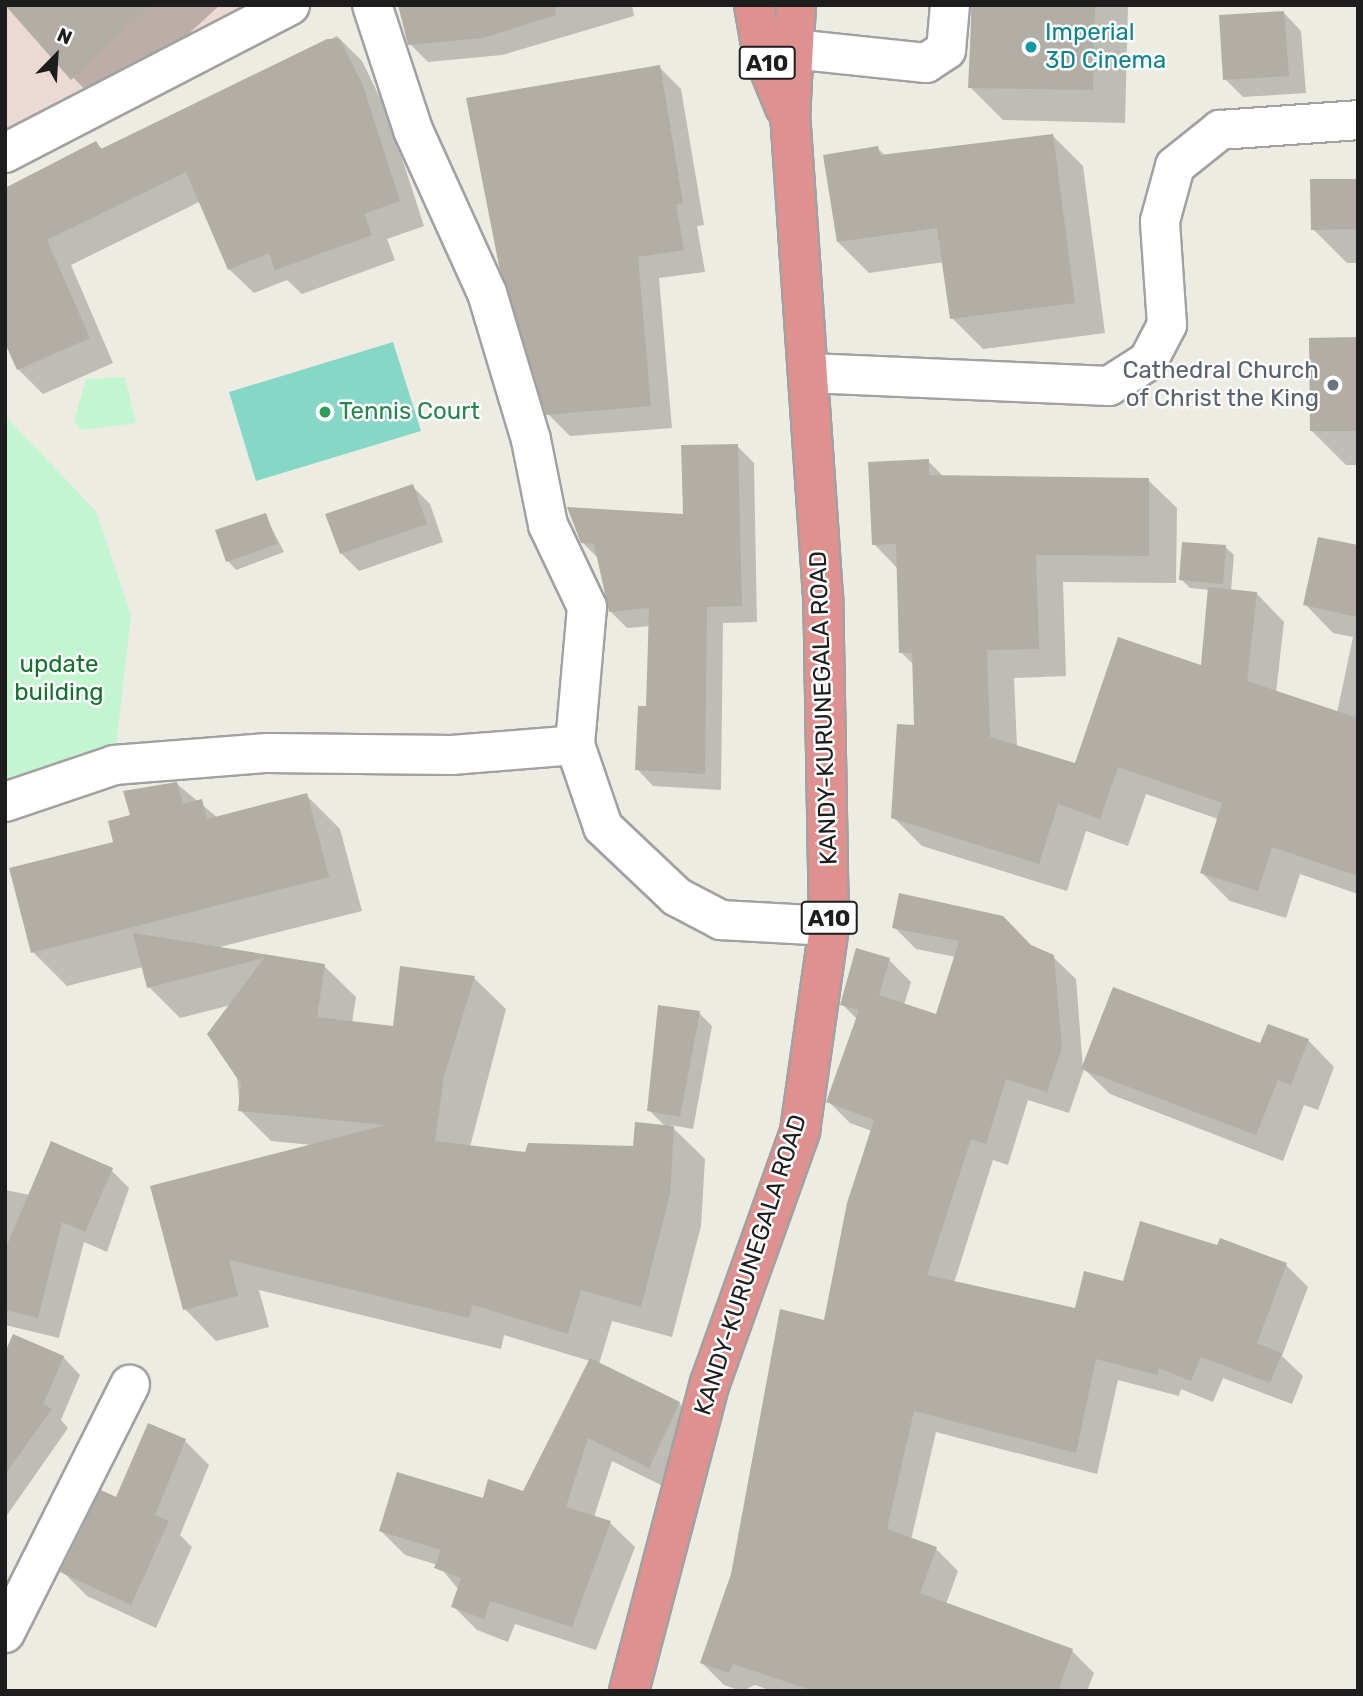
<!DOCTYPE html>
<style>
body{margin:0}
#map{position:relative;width:1363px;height:1696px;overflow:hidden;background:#edece3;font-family:Rubik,sans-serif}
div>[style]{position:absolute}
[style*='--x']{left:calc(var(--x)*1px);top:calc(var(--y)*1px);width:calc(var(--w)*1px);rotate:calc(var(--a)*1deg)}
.commercial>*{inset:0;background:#edd9d4}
.park>*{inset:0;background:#c3f5d0}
.pitch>*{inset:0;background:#87d7c7}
.shadow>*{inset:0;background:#0003}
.building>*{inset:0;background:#b2aea6}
.roads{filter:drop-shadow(2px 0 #a1a1a1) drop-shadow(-2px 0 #a1a1a1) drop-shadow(0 2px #a1a1a1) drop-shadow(0 -2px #a1a1a1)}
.minor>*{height:38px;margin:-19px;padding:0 19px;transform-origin:19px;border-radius:19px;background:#fff}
.highway>*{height:38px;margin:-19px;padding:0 19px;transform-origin:19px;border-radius:19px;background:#df9190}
.dots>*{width:19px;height:19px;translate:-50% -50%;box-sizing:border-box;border:4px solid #fff;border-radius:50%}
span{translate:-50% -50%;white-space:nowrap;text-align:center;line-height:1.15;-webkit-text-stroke:5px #fff;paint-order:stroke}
.shield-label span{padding:2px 5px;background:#fff;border:2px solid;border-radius:5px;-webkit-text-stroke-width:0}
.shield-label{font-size:23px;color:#1d1d1d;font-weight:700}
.culture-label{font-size:24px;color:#0d838f}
.left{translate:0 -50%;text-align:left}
.worship-label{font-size:24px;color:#5b616d}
.right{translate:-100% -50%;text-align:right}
.leisure-label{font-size:24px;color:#27864d}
.park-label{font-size:24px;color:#14722d}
.street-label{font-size:24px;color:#1d1d1d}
.frame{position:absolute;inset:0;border:7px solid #1d1d1d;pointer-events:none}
.north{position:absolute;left:21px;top:21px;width:70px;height:70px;-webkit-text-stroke:5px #fff;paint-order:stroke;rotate:24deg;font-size:19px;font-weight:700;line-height:28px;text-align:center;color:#1d1d1d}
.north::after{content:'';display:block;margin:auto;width:24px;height:32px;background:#1d1d1d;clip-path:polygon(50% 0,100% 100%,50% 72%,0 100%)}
</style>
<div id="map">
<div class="commercial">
<i style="clip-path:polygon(5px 5px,290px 5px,5px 153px)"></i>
</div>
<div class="park">
<i style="clip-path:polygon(125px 377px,136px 423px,81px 430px,74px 421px,86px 379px)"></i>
<i style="clip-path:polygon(5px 416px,96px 511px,131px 615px,114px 765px,5px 802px)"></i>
</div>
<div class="pitch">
<i style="clip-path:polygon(393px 342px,421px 431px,256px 481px,229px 392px)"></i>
</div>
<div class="shadow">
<i style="clip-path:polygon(5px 5px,220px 5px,105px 111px)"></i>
<i style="clip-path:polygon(401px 5px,632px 5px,634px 16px,502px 55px,428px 62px,410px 44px)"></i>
<i style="clip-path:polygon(971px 5px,1128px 5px,1125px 123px,1003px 120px,970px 87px)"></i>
<i style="clip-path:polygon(1284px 13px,1301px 31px,1306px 93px,1243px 97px,1225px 79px)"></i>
<i style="clip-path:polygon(337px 36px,362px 61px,387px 112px,424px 226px,387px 239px,395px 260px,302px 294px,287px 280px,254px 293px,229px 269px,201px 201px,71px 265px,113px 363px,43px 394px,18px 369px,5px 190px,96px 143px,103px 150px)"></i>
<i style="clip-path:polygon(659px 67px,681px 89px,704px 225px,697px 226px,705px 272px,659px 278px,672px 428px,570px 436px,548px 414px)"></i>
<i style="clip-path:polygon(1052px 135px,1083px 166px,1105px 333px,983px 349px,952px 318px,944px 262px,869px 273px,838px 242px,877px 148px,886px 156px)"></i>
<i style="clip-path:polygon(1358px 181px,1358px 263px,1347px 263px,1313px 229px)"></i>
<i style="clip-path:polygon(1358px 339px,1358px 465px,1346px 465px,1312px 431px)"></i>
<i style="clip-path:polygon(737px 446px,754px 463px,757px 622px,723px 623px,721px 790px,653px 786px,637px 769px,648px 708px,651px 626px,627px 628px,610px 611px,599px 559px,582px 542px,685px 516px)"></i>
<i style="clip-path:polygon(928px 461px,944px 477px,1148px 480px,1177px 508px,1176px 583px,1063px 582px,1066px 676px,1014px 678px,1017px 747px,1076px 766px,1203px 668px,1210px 590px,1190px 588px,1181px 579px,1225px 547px,1234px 555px,1231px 591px,1256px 593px,1284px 622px,1276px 693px,1337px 713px,1353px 637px,1333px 633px,1305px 604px,1358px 547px,1358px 894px,1300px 874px,1286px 918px,1230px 901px,1202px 873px,1218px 819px,1146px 794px,1128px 846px,1086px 831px,1067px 891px,922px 846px,893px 817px,916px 727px,914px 665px,901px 652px,898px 569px,874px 544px)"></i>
<i style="clip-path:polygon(412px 486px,430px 504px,443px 542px,359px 571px,341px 553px)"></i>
<i style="clip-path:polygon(265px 515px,284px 552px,236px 570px,228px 561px)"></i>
<i style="clip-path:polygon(177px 784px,218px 818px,306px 795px,340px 829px,362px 911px,216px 948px,324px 966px,356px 997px,352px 1023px,394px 1028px,474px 978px,506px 1009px,470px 1147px,526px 1154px,634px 1147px,666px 1127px,649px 1110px,660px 1007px,699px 1013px,712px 1026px,693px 1129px,670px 1125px,705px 1159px,701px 1226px,672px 1337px,612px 1321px,599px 1364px,679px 1403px,703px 1428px,673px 1491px,612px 1461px,594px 1517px,610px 1523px,635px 1547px,596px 1650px,515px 1624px,508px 1642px,477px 1630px,453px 1606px,459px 1590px,438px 1565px,405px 1555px,381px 1531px,524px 1493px,590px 1361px,504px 1335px,501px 1349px,259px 1290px,269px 1327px,216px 1341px,185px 1309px,312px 1145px,271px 1141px,240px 1110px,231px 1005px,180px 1018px,149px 987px,143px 967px,67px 986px,33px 952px,132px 816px)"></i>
<i style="clip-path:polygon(894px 927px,1031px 947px,1053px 957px,1076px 979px,1083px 1069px,1308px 1040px,1334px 1067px,1318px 1110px,1304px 1105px,1283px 1161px,1110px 1094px,1084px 1069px,1069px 1113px,1028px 1100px,1008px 1165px,993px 1160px,954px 1283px,1076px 1310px,1124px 1283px,1286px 1265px,1308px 1287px,1282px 1356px,1303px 1376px,1292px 1404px,1223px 1378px,1213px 1402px,1181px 1389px,1179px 1396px,1118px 1380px,1097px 1474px,936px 1432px,911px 1540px,936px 1549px,958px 1571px,946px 1604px,1072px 1651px,1094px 1673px,1087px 1691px,772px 1691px,755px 1685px,742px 1691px,724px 1685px,702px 1663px,826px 1322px,872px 1131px,850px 1123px,828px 1101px,857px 1019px,842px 1004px,889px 960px,911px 982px,904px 1005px,938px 1016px,956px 957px,916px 949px)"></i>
<i style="clip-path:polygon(108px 1167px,129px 1188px,107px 1252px,84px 1242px,59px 1338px,5px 1325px,5px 1190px,30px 1195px)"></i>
<i style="clip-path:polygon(5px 1357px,63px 1357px,80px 1375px,61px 1420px,68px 1428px,5px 1518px)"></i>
<i style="clip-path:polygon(185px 1441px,209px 1465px,180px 1535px,192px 1547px,156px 1628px,87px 1596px,62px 1571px,117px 1499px)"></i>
</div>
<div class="building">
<i style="clip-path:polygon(5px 5px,152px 5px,71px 80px)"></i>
<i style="clip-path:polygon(398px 5px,554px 5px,556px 15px,483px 38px,408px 45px)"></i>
<i style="clip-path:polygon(972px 5px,1095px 5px,1093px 90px,968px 88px)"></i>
<i style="clip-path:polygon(1284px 11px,1289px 76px,1223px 80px,1219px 15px)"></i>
<i style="clip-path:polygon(327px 39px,340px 39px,363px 86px,400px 201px,364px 214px,372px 235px,275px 270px,269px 253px,228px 270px,186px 172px,47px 240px,90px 338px,17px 370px,5px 343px,5px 188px,96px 141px,101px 149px)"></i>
<i style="clip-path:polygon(660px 65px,683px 203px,676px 204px,684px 250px,638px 257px,651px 406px,546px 415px,499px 266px,466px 98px)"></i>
<i style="clip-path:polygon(1053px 134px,1075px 303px,950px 319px,937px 228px,837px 242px,823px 155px,878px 146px,880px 155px)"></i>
<i style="clip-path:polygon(1310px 179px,1358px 179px,1358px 229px,1311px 230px)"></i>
<i style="clip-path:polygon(1358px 337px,1358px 431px,1310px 431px,1309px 338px)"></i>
<i style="clip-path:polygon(738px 444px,742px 606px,707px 607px,705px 774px,635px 770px,638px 706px,646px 706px,649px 608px,609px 612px,594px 544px,581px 543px,567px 507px,683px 514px,681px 445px)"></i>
<i style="clip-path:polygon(929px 459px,929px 475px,1149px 478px,1149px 556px,1036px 555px,1039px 649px,987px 650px,990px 737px,1075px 763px,1118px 637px,1201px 665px,1208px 587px,1257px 592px,1247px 681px,1358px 718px,1358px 876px,1272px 847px,1258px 891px,1200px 873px,1222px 803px,1118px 767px,1100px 819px,1058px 804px,1039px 864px,891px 818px,897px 724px,914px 725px,912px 653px,899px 653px,896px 544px,872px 545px,868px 462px)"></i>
<i style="clip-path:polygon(413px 484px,427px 524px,340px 554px,325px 514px)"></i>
<i style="clip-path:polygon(266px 513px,277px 544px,226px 562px,215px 530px)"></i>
<i style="clip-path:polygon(1318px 537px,1358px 545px,1358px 617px,1303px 605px)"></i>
<i style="clip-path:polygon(1182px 542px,1226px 545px,1223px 584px,1179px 580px)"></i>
<i style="clip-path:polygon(177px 782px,183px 804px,202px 799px,207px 819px,307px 793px,329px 877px,31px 953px,9px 868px,113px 842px,108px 821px,130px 815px,123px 791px)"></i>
<i style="clip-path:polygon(899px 893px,1003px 916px,1031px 945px,1054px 955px,1062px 1048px,1047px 1092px,1006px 1079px,986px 1144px,971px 1139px,927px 1275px,1075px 1308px,1084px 1271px,1123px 1281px,1140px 1221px,1217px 1245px,1220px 1238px,1287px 1263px,1257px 1343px,1282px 1353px,1270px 1383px,1201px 1357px,1191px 1381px,1159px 1368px,1157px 1375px,1096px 1359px,1076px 1453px,914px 1411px,887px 1529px,937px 1547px,920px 1593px,1073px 1649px,1058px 1691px,814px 1691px,733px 1664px,729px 1673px,700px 1663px,731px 1574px,780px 1309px,824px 1320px,847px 1203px,874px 1120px,826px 1102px,859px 1010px,840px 1005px,856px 948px,890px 958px,879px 995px,936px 1014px,959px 941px,892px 928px)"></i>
<i style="clip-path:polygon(133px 933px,325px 964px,317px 1017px,393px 1026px,400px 966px,475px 976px,444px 1076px,435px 1141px,525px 1152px,528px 1143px,633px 1146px,635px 1122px,674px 1126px,670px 1194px,641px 1307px,581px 1290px,568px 1334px,473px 1305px,469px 1318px,229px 1260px,238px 1296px,183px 1310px,150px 1186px,386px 1125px,238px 1111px,241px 1084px,207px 1034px,264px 958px,147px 988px)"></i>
<i style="clip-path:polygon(1113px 987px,1260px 1043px,1268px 1024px,1309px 1039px,1291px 1085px,1278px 1080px,1256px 1135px,1081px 1069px)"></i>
<i style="clip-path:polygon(658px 1005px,700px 1011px,680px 1117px,647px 1111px)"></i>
<i style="clip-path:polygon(51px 1141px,113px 1168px,85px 1232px,62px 1222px,38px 1318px,5px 1310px,5px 1250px)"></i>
<i style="clip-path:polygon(13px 1334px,64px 1356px,43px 1404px,52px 1409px,5px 1474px,5px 1352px)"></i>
<i style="clip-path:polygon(590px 1358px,680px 1402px,649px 1468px,588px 1438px,566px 1507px,611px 1521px,572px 1627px,490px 1601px,484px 1619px,451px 1607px,461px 1578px,434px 1568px,441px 1550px,379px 1531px,397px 1472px,483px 1498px,488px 1479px,523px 1491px)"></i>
<i style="clip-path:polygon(148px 1423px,186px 1439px,155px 1515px,169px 1521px,131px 1605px,60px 1572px,101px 1490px,116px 1497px)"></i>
</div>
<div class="roads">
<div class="minor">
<i style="--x:372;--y:5;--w:132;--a:71.8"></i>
<i style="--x:413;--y:130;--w:179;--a:65.6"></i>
<i style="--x:487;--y:293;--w:153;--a:73.3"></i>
<i style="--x:531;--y:440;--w:87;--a:78.7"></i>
<i style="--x:548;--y:525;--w:91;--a:64.6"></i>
<i style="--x:587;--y:607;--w:139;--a:95"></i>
<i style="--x:793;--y:49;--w:134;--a:6"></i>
<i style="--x:926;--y:63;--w:24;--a:-33"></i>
<i style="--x:946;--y:50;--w:45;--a:-84.9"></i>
<i style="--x:5;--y:153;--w:321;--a:-27.4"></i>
<i style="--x:809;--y:373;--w:300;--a:2.5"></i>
<i style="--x:1109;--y:386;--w:46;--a:-32.7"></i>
<i style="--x:1148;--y:361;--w:41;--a:-62.2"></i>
<i style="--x:1167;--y:325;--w:104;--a:-93.9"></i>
<i style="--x:1160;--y:221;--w:57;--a:-74.7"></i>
<i style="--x:1175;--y:166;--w:58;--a:-38.7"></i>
<i style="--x:1220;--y:130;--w:138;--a:-4.1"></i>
<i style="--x:5;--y:802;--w:115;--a:-18.7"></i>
<i style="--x:114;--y:765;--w:154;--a:-4.5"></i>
<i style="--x:268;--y:753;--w:184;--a:0.6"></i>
<i style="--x:452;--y:755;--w:123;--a:-4.6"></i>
<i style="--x:575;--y:745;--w:87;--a:71.1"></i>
<i style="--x:603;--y:827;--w:102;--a:43.4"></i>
<i style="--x:677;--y:897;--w:50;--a:27.6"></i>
<i style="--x:721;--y:920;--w:108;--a:3.2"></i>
<i style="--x:5;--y:1633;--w:278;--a:-63.3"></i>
</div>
<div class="highway">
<i style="--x:754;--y:5;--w:47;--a:80.1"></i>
<i style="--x:762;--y:51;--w:61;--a:67.7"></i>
<i style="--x:629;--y:1691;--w:318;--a:-75.3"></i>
<i style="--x:710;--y:1383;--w:268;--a:-70.3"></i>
<i style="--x:800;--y:1131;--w:207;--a:-81.9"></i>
<i style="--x:829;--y:926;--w:329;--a:-91"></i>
<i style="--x:823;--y:597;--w:479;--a:-93.9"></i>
<i style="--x:790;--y:119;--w:114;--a:-87"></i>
</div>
</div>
<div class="dots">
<i style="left:1031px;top:47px;background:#0f9aa8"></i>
<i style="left:1333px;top:385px;background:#6b7280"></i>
<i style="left:325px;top:412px;background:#2e9e5b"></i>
</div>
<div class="shield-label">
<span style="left:767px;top:63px">A10</span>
<span style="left:829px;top:918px">A10</span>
</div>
<div class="culture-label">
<span class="left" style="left:1045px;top:47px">Imperial<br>3D Cinema</span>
</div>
<div class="worship-label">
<span class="right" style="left:1319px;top:385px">Cathedral Church<br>of Christ the King</span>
</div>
<div class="leisure-label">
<span class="left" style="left:339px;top:412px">Tennis Court</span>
</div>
<div class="park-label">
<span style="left:59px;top:679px">update<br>building</span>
</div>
<div class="street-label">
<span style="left:824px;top:708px;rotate:-92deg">KANDY-KURUNEGALA ROAD</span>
<span style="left:751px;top:1265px;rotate:-72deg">KANDY-KURUNEGALA ROAD</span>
</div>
<div class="frame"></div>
<div class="north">N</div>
</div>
